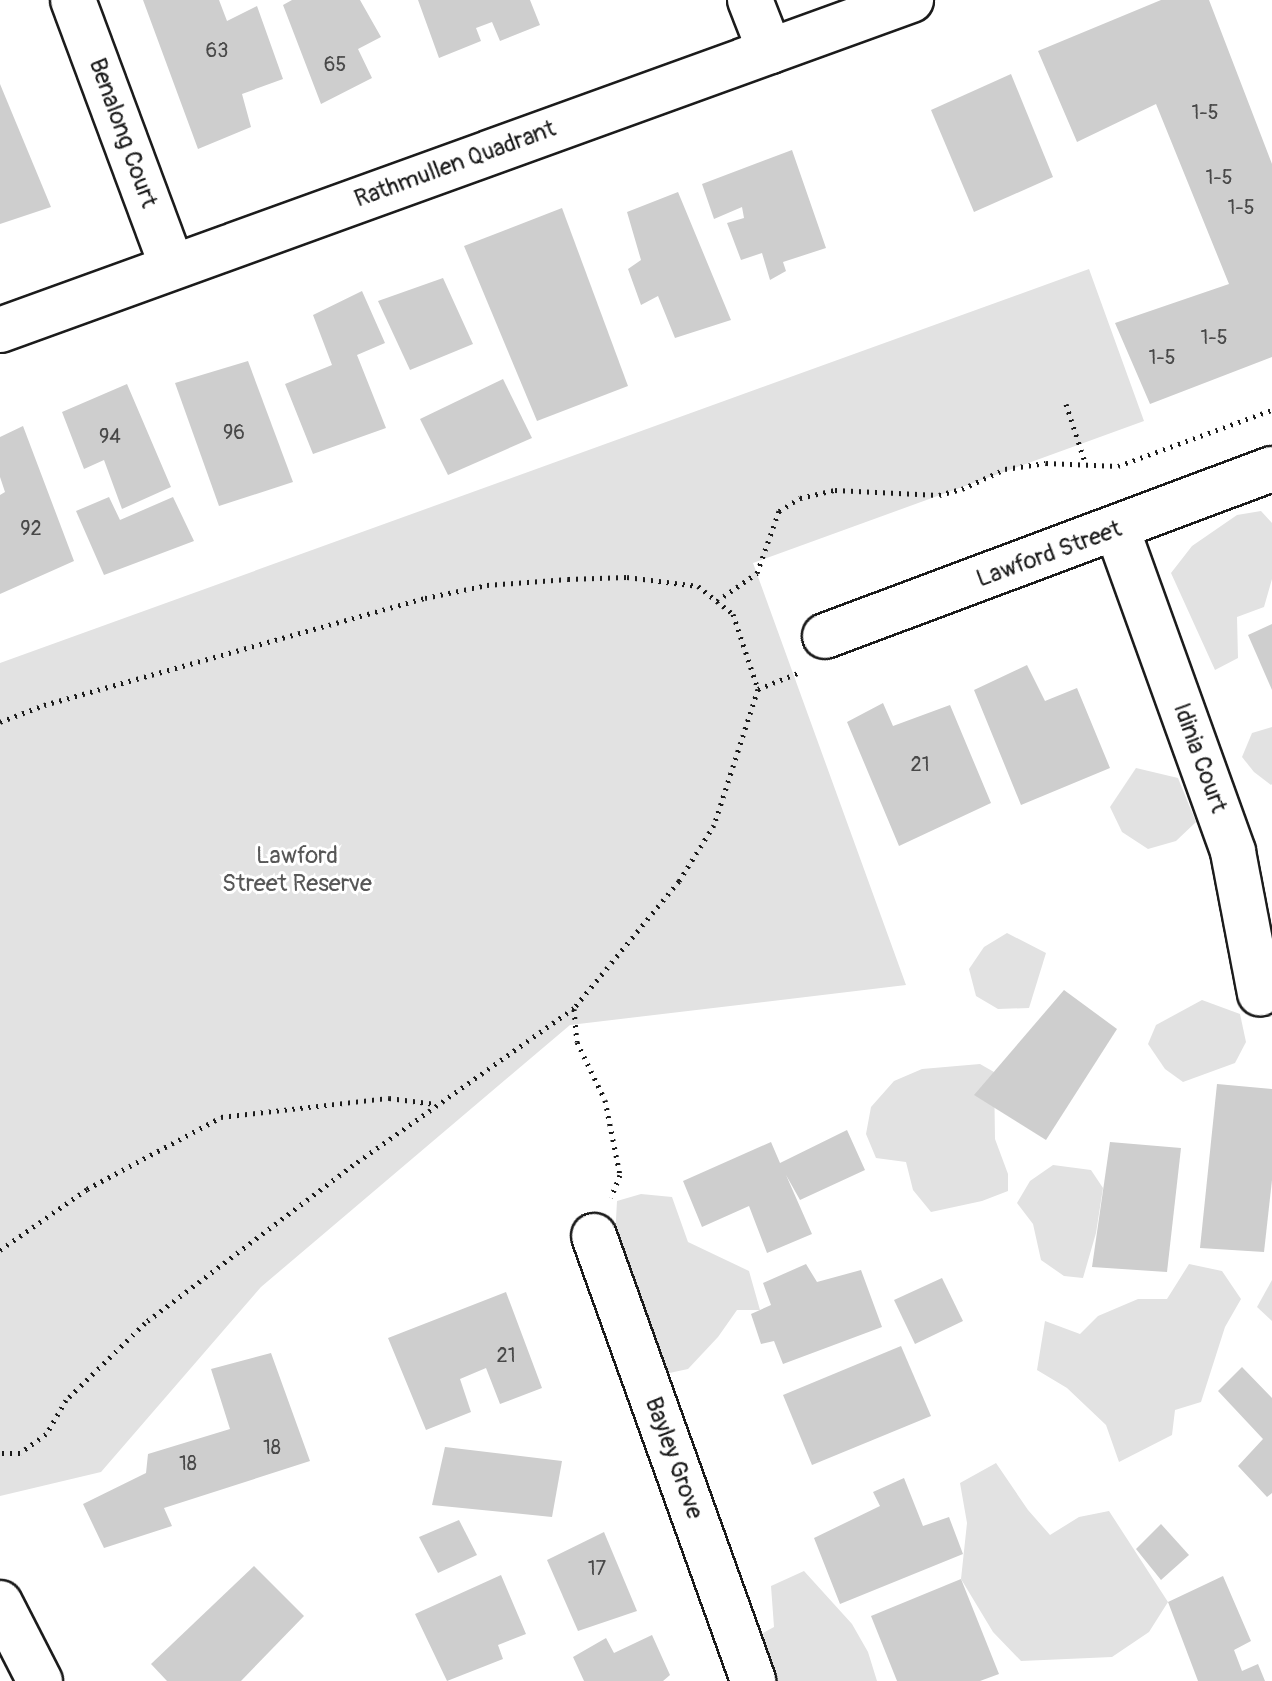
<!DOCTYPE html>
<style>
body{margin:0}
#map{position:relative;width:1272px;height:1681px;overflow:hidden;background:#fff;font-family:Pangolin,sans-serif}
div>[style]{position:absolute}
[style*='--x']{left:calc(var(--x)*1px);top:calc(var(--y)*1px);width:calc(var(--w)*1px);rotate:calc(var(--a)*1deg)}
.green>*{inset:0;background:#e2e2e2}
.building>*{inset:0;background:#cecece}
.path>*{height:5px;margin-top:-2.5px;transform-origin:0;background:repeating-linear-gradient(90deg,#1c1c1c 0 2px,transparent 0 8px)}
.roads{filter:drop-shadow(2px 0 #1c1c1c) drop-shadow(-2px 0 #1c1c1c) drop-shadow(0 2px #1c1c1c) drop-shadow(0 -2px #1c1c1c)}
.street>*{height:44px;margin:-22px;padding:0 22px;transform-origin:22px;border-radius:22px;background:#fff}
span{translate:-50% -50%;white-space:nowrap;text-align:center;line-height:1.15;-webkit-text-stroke:6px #fff;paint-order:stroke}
.number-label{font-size:20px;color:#484848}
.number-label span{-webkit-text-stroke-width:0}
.street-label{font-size:24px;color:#1c1c1c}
.park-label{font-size:24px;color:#575757}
</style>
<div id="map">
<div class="green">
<i style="clip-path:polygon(1089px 269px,1144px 421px,753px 563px,906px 985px,570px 1025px,261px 1287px,101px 1472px,0 1496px,0 663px)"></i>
<i style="clip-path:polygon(1261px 511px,1272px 523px,1272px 579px,1264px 607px,1237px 617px,1238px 658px,1215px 670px,1171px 573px,1192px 546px,1237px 515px)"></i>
<i style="clip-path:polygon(1272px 727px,1272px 784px,1271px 785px,1254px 772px,1242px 757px,1252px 733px)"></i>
<i style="clip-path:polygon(1136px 768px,1178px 778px,1196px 822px,1176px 841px,1148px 849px,1122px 832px,1110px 807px)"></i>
<i style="clip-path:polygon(1007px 933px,1046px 953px,1029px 1008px,998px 1009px,976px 996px,969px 969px,984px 947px)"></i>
<i style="clip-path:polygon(1202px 1000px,1240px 1014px,1246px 1042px,1235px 1063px,1183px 1082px,1165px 1069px,1148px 1044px,1156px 1025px)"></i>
<i style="clip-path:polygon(980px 1064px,994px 1072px,995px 1139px,1008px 1174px,1008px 1191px,982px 1201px,931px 1212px,913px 1190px,906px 1162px,876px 1158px,866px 1134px,871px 1107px,894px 1081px,922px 1069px)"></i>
<i style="clip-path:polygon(1053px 1165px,1091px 1170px,1103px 1188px,1096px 1233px,1083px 1278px,1064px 1276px,1041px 1260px,1033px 1224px,1017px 1203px,1030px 1181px)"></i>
<i style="clip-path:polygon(641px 1194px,672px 1197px,688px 1242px,749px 1271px,760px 1310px,737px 1310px,718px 1337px,688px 1369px,660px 1375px,615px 1238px,617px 1201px)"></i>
<i style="clip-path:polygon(1189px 1264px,1222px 1271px,1241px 1299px,1225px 1327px,1201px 1402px,1175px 1410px,1172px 1435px,1119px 1462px,1106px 1425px,1067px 1388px,1037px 1370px,1045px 1321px,1080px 1334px,1098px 1316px,1138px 1299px,1167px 1299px)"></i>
<i style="clip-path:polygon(1272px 1280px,1272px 1321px,1257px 1307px)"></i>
<i style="clip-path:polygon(996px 1463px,1028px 1510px,1050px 1535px,1079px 1517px,1109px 1511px,1168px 1602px,1149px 1632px,1112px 1657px,1021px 1661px,993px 1632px,961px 1579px,967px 1523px,960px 1483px)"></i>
<i style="clip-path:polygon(804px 1571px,852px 1624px,868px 1652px,877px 1681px,728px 1681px,720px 1656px,774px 1627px,771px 1586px)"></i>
</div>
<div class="building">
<i style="clip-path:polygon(143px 0,219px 0,227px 21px,257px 6px,283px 79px,242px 94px,251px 127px,198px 149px)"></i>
<i style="clip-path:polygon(292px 0,360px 0,381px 37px,358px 49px,372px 78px,321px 104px,283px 5px)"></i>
<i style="clip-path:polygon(418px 0,530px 0,540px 25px,500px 41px,492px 22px,476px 28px,481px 41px,439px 58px)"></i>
<i style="clip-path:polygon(1161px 0,1209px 0,1272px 164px,1272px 357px,1150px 404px,1115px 323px,1229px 284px,1156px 104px,1077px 142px,1038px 51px)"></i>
<i style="clip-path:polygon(1011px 74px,1053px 177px,974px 212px,931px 110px)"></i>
<i style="clip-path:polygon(0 84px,51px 207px,0 224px)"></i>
<i style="clip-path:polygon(792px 150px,826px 248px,783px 262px,786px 271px,770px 280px,762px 253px,741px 260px,727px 223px,744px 218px,742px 207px,714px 219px,702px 184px)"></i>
<i style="clip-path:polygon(678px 192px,731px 320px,675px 338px,658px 296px,641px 305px,628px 269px,641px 260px,627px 212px)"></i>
<i style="clip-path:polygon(562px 208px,628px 386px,537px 421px,464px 246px)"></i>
<i style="clip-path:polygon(443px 278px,473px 344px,410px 370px,378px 301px)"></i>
<i style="clip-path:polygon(362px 291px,385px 343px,357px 355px,386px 428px,313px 454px,285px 384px,332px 365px,313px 315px)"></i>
<i style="clip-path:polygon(248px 361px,293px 482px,219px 506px,175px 383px)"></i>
<i style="clip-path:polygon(503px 379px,532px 438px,448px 475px,420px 419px)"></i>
<i style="clip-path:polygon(127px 384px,171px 487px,122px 509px,104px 460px,84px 469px,62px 412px)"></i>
<i style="clip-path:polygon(23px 426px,74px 561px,0 594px,0 495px,5px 492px,0 477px,0 437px)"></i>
<i style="clip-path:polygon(109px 497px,120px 520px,173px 497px,194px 541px,104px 575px,76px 511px)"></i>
<i style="clip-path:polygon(1272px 624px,1272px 690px,1248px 635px)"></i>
<i style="clip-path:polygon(1027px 665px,1045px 701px,1077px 688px,1110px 768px,1021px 805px,974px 690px)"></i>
<i style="clip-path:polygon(883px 703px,893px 726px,950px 705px,991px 803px,899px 846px,847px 722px)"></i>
<i style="clip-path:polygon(1064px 990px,1117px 1029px,1046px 1140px,974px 1095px)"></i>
<i style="clip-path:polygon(1217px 1084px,1272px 1089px,1272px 1180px,1264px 1252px,1200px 1248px)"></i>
<i style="clip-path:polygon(847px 1130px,865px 1170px,800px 1200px,786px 1175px,812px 1234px,767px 1253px,749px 1206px,702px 1227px,683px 1181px,771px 1142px,780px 1163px)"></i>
<i style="clip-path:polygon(1110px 1142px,1181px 1148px,1167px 1272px,1092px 1267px)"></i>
<i style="clip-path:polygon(806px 1264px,817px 1282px,861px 1270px,882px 1327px,783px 1364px,774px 1341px,761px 1344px,751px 1314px,771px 1305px,763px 1283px)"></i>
<i style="clip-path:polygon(942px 1278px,963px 1321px,915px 1344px,894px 1300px)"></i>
<i style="clip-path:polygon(506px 1292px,542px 1388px,500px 1404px,486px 1368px,460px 1379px,471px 1412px,426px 1430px,388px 1338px)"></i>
<i style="clip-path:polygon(901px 1346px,931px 1416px,812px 1465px,783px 1395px)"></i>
<i style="clip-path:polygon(271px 1353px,310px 1461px,164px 1508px,172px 1526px,104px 1548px,83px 1504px,146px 1473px,148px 1454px,230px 1429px,211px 1369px)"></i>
<i style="clip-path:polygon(1242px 1367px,1272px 1398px,1272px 1493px,1267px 1497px,1238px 1466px,1263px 1439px,1218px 1391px)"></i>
<i style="clip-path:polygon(445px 1447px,562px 1461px,552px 1517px,432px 1505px)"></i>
<i style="clip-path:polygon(904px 1478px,923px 1526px,949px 1517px,963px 1554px,840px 1604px,814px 1538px,880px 1506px,873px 1492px)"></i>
<i style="clip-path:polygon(459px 1520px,477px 1555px,438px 1573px,419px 1537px)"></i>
<i style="clip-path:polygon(1161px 1524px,1189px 1555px,1161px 1580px,1136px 1549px)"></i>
<i style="clip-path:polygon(604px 1532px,637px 1611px,578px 1631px,547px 1560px)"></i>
<i style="clip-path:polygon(254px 1566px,304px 1616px,241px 1681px,167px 1681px,151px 1664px)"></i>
<i style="clip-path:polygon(501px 1575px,526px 1634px,498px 1645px,503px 1659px,447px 1681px,415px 1614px)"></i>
<i style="clip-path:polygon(1223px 1576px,1251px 1641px,1234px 1650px,1242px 1671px,1258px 1664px,1265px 1681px,1198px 1681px,1168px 1602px)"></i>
<i style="clip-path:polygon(961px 1579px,999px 1674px,980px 1681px,897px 1681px,871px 1616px)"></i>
<i style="clip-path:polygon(652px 1635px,670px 1675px,663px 1681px,584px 1681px,573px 1657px,606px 1638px,614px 1653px)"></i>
</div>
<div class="path">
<i style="--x:1066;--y:404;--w:61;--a:71.9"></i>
<i style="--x:717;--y:601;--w:49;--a:-35"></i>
<i style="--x:757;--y:573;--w:66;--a:-70.5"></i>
<i style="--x:779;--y:511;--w:25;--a:-32"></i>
<i style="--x:800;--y:498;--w:36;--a:-13"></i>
<i style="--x:835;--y:490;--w:104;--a:2.8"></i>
<i style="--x:939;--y:495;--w:24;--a:-15"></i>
<i style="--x:962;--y:489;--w:47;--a:-24.9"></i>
<i style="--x:1005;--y:469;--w:41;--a:-8.3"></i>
<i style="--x:1046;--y:463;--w:72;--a:2.4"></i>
<i style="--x:1118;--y:466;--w:164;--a:-20"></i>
<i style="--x:758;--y:689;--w:43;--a:-21.8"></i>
<i style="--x:0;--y:722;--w:47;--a:-21.1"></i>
<i style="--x:44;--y:705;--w:396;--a:-15.7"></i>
<i style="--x:425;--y:598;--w:63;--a:-11.8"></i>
<i style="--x:487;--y:585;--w:81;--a:-4.2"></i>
<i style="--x:568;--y:579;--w:59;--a:-1.9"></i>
<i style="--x:627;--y:577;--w:72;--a:7.2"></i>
<i style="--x:698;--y:586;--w:45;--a:38.7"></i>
<i style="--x:733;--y:614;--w:79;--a:71.6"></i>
<i style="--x:758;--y:689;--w:143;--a:107.9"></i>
<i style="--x:714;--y:825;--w:66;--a:122"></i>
<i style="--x:679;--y:881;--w:165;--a:129.6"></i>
<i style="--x:574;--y:1008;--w:271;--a:144.6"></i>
<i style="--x:353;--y:1165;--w:261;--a:142.8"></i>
<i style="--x:145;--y:1323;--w:110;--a:135.7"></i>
<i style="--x:66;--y:1400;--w:39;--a:120"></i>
<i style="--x:46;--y:1434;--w:32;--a:144"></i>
<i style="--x:20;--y:1453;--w:20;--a:180"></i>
<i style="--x:574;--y:1009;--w:33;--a:85"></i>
<i style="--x:577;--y:1042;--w:64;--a:64.2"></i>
<i style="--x:605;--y:1100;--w:76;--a:78.7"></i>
<i style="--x:620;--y:1175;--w:24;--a:112"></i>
<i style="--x:0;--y:1250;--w:106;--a:-35"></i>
<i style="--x:87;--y:1189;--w:152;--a:-28.2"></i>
<i style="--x:221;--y:1117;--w:169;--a:-6.5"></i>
<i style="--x:389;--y:1098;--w:47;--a:7.3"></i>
</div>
<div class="roads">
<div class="street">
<i style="--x:73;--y:0;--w:284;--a:69.6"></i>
<i style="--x:750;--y:0;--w:55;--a:68.6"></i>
<i style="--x:0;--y:330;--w:969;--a:-19.91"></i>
<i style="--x:1117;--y:529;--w:343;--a:70.2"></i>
<i style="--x:1233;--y:852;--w:144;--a:79.2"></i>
<i style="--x:825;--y:636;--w:477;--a:-20.5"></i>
<i style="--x:594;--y:1236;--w:473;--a:70.3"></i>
<i style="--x:0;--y:1603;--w:88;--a:62.9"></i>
</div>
</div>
<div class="number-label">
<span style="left:217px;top:50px">63</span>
<span style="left:335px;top:64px">65</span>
<span style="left:1205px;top:112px">1-5</span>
<span style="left:1219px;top:177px">1-5</span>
<span style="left:1241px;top:207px">1-5</span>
<span style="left:1214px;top:337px">1-5</span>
<span style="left:1162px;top:357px">1-5</span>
<span style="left:234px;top:432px">96</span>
<span style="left:110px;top:436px">94</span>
<span style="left:31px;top:528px">92</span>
<span style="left:920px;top:764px">21</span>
<span style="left:506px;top:1355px">21</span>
<span style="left:272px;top:1447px">18</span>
<span style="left:188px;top:1463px">18</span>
<span style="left:597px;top:1568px">17</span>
</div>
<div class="street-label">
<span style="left:123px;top:133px;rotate:70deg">Benalong Court</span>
<span style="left:455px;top:164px;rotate:-20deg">Rathmullen Quadrant</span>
<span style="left:1049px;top:554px;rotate:-20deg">Lawford Street</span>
<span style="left:1200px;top:758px;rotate:70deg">Idinia Court</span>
<span style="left:674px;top:1458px;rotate:70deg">Bayley Grove</span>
</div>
<div class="park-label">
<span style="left:297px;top:870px">Lawford<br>Street Reserve</span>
</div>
</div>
